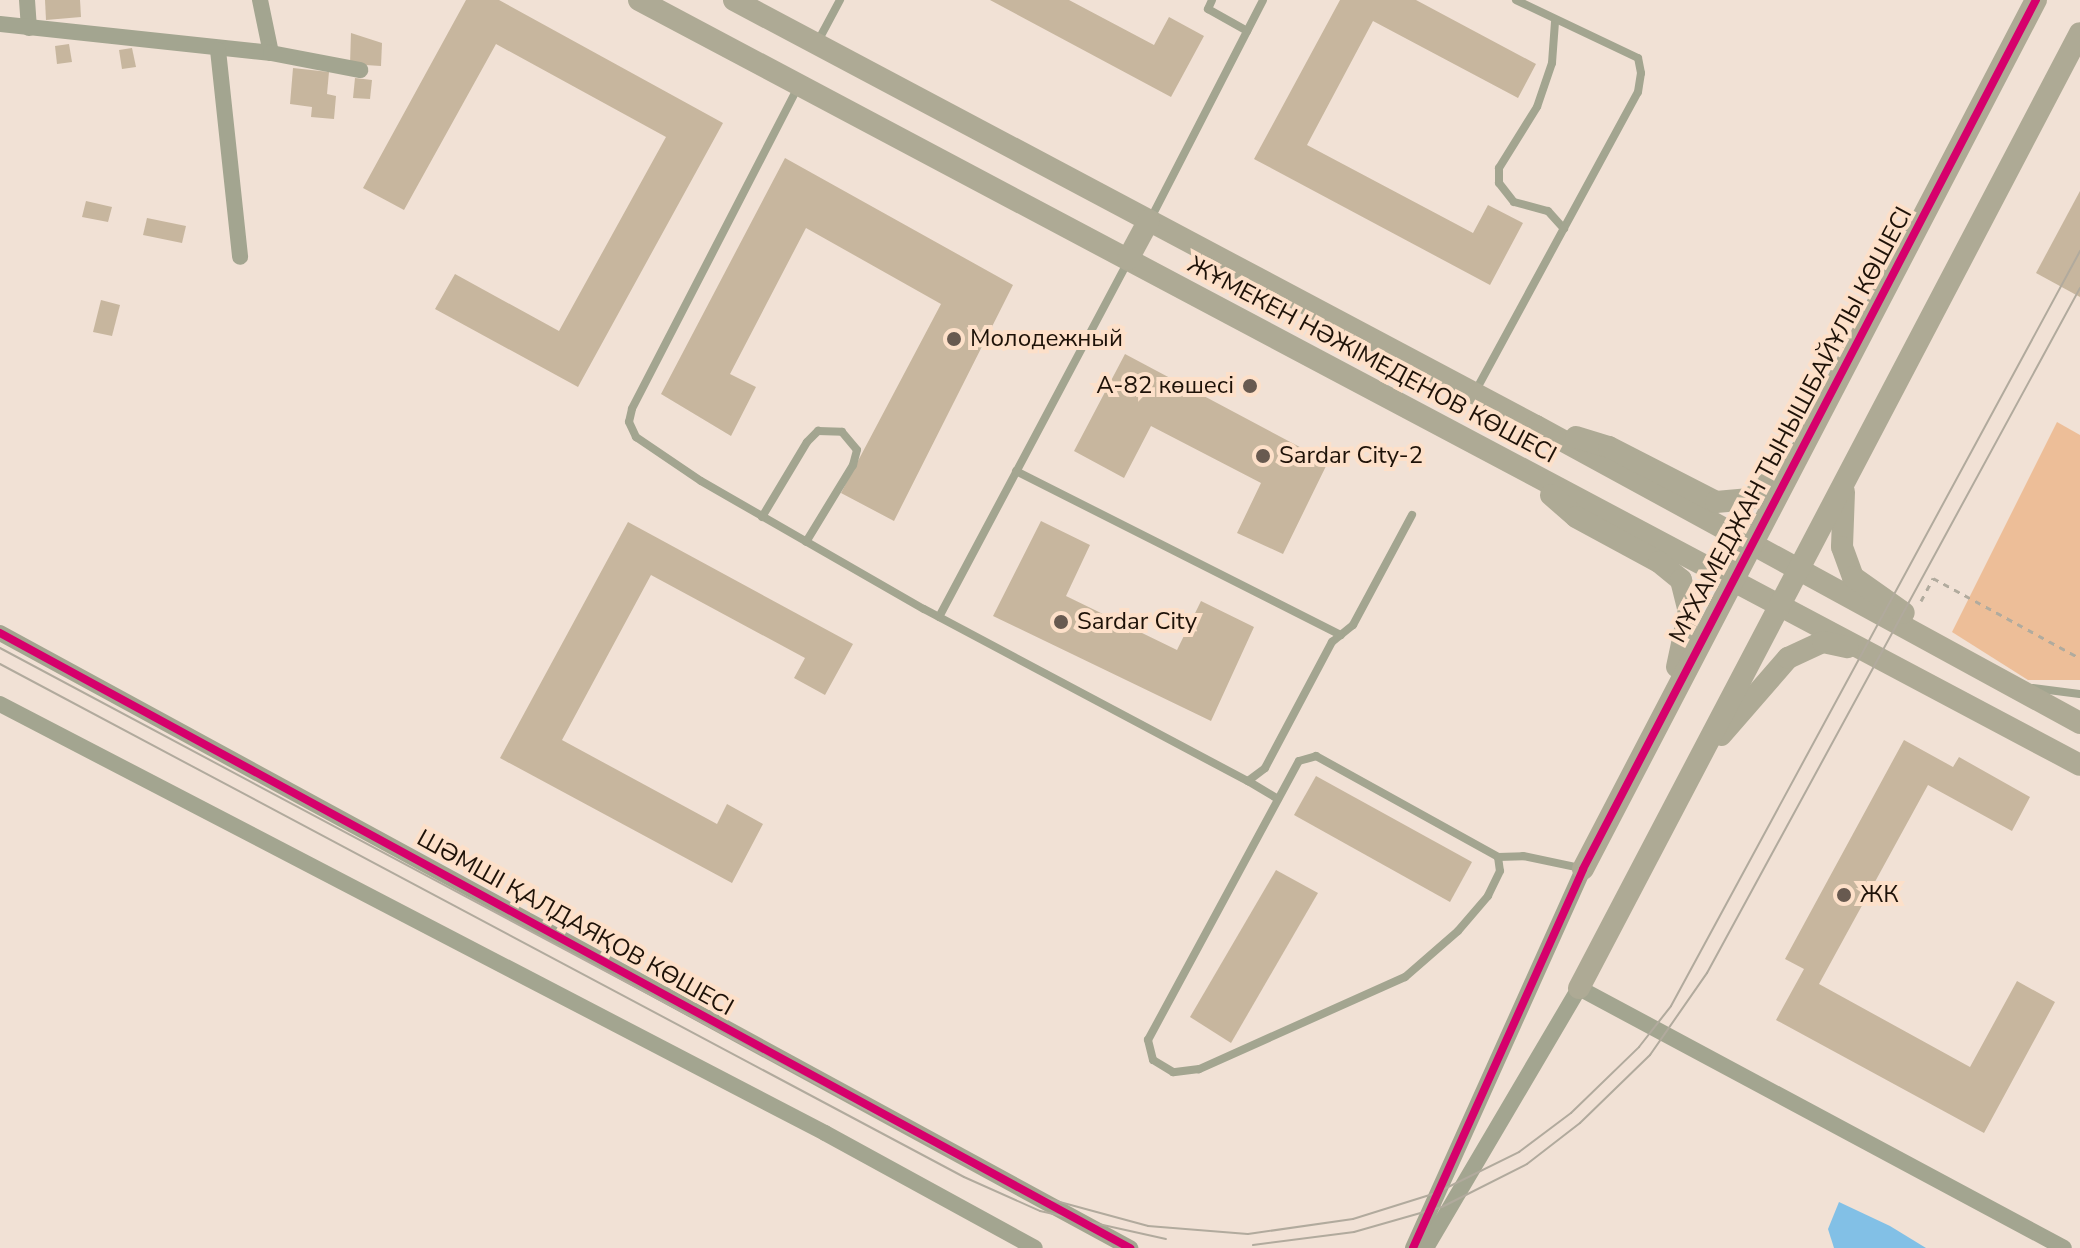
<!DOCTYPE html>
<meta charset="utf-8">
<style>
body{margin:0}
#map{position:relative;width:2080px;height:1248px;overflow:hidden;background:#f1e1d5;font-family:"Nunito Sans",sans-serif}
div>[style]{position:absolute}
[style*='--x']{left:calc(var(--x)*1px);top:calc(var(--y)*1px);width:calc(var(--w)*1px);rotate:calc(var(--a)*1deg)}
.green>*{inset:0;background:#edbe98}
.water>*{inset:0;background:#82c0e6}
.building>*{inset:0;background:#c7b69e}
.path>*{height:3px;margin-top:-1.5px;transform-origin:0;background:repeating-linear-gradient(90deg,#b1ab9e 0 6px,transparent 0 12px)}
.lane>*{height:8px;margin:-4px;padding:0 4px;transform-origin:4px;border-radius:4px;background:#a3a590}
.street>*{height:16px;margin:-8px;padding:0 8px;transform-origin:8px;border-radius:8px;background:#a3a590}
.secondary>*{height:22px;margin:-11px;padding:0 11px;transform-origin:11px;border-radius:11px;background:#aeaa95}
.tram>*{height:2px;margin:-1px;padding:0 1px;transform-origin:1px;border-radius:1px;background:#b1aa9d}
.cycleway>*{height:8px;margin:-4px;padding:0 4px;transform-origin:4px;border-radius:4px;background:#d6006c}
.dots>*{width:22px;height:22px;translate:-50% -50%;box-sizing:border-box;border:4px solid #fde0c9;border-radius:50%}
span{translate:-50% -50%;white-space:nowrap;text-align:center;line-height:1.15;-webkit-text-stroke:8px #fde0c9;paint-order:stroke}
.poi-label{font-size:24px;color:#1e1208}
.left{translate:0 -50%;text-align:left}
.right{translate:-100% -50%;text-align:right}
.street-label{font-size:24px;color:#1e1208}
</style>
<div id="map">
<div class="green">
<i style="clip-path:polygon(2057px 422px,2080px 435px,2080px 680px,2028px 680px,1952px 632px)"></i>
</div>
<div class="water">
<i style="clip-path:polygon(1839px 1202px,1890px 1226px,1926px 1248px,1834px 1248px,1828px 1229px)"></i>
</div>
<div class="building">
<i style="clip-path:polygon(45px 0,80px 0,81px 17px,46px 20px)"></i>
<i style="clip-path:polygon(466px 0,499px 0,723px 123px,578px 387px,435px 309px,455px 274px,559px 331px,666px 137px,496px 44px,404px 210px,363px 188px)"></i>
<i style="clip-path:polygon(990px 0,1069px 0,1154px 45px,1169px 17px,1204px 36px,1171px 97px)"></i>
<i style="clip-path:polygon(1340px 0,1416px 0,1536px 64px,1518px 98px,1373px 21px,1307px 145px,1473px 233px,1488px 205px,1523px 223px,1490px 285px,1254px 159px)"></i>
<i style="clip-path:polygon(351px 33px,382px 43px,381px 66px,350px 64px)"></i>
<i style="clip-path:polygon(69px 44px,72px 62px,57px 64px,55px 46px)"></i>
<i style="clip-path:polygon(132px 48px,136px 67px,122px 69px,119px 50px)"></i>
<i style="clip-path:polygon(293px 68px,329px 72px,327px 94px,336px 96px,334px 119px,311px 117px,312px 107px,290px 104px)"></i>
<i style="clip-path:polygon(355px 78px,372px 80px,370px 99px,353px 98px)"></i>
<i style="clip-path:polygon(785px 158px,1013px 285px,894px 521px,841px 493px,941px 304px,806px 228px,730px 374px,756px 387px,731px 436px,661px 394px)"></i>
<i style="clip-path:polygon(2080px 191px,2080px 297px,2036px 273px)"></i>
<i style="clip-path:polygon(86px 201px,112px 207px,108px 222px,82px 217px)"></i>
<i style="clip-path:polygon(147px 218px,186px 226px,182px 243px,143px 235px)"></i>
<i style="clip-path:polygon(101px 300px,120px 305px,112px 336px,93px 332px)"></i>
<i style="clip-path:polygon(1125px 354px,1328px 462px,1283px 554px,1237px 533px,1261px 483px,1151px 426px,1124px 478px,1074px 451px)"></i>
<i style="clip-path:polygon(1041px 521px,1090px 545px,1066px 596px,1177px 650px,1201px 601px,1254px 627px,1211px 721px,993px 616px)"></i>
<i style="clip-path:polygon(628px 522px,853px 644px,825px 695px,794px 678px,805px 658px,651px 575px,562px 740px,717px 824px,727px 804px,763px 824px,732px 883px,500px 758px)"></i>
<i style="clip-path:polygon(1904px 740px,1953px 767px,1959px 757px,2030px 797px,2012px 831px,1928px 785px,1819px 984px,1970px 1067px,2017px 981px,2055px 1002px,1984px 1133px,1776px 1020px,1804px 969px,1785px 959px)"></i>
<i style="clip-path:polygon(1316px 776px,1472px 862px,1450px 902px,1294px 815px)"></i>
<i style="clip-path:polygon(1276px 870px,1318px 893px,1231px 1043px,1190px 1017px)"></i>
</div>
<div class="path">
<i style="--x:1921;--y:601;--w:26;--a:-62"></i>
<i style="--x:1933;--y:578;--w:167;--a:28.6"></i>
</div>
<div class="lane">
<i style="--x:1212;--y:0;--w:10;--a:114"></i>
<i style="--x:1208;--y:9;--w:45;--a:29.4"></i>
<i style="--x:1555;--y:22;--w:41;--a:94.2"></i>
<i style="--x:1552;--y:63;--w:46;--a:108.8"></i>
<i style="--x:1537;--y:107;--w:72;--a:121.9"></i>
<i style="--x:1499;--y:168;--w:15;--a:90"></i>
<i style="--x:1499;--y:183;--w:24;--a:52"></i>
<i style="--x:1514;--y:202;--w:35;--a:15"></i>
<i style="--x:1548;--y:211;--w:24;--a:48"></i>
<i style="--x:817;--y:43;--w:49;--a:-61.9"></i>
<i style="--x:798;--y:87;--w:362;--a:117.3"></i>
<i style="--x:632;--y:409;--w:13;--a:103"></i>
<i style="--x:629;--y:422;--w:17;--a:65"></i>
<i style="--x:636;--y:437;--w:78;--a:34.1"></i>
<i style="--x:701;--y:481;--w:257;--a:29.9"></i>
<i style="--x:924;--y:609;--w:367;--a:28"></i>
<i style="--x:1248;--y:781;--w:21;--a:-37"></i>
<i style="--x:1265;--y:768;--w:143;--a:-62"></i>
<i style="--x:1332;--y:642;--w:27;--a:-39"></i>
<i style="--x:1353;--y:625;--w:125;--a:-61.8"></i>
<i style="--x:1150;--y:220;--w:247;--a:-62.8"></i>
<i style="--x:1475;--y:392;--w:341;--a:-61.5"></i>
<i style="--x:1638;--y:92;--w:19;--a:-81"></i>
<i style="--x:1641;--y:73;--w:15;--a:-101"></i>
<i style="--x:1638;--y:58;--w:135;--a:-154.6"></i>
<i style="--x:1016;--y:471;--w:364;--a:26.8"></i>
<i style="--x:762;--y:517;--w:87;--a:-59"></i>
<i style="--x:807;--y:442;--w:16;--a:-45"></i>
<i style="--x:818;--y:431;--w:24;--a:2"></i>
<i style="--x:842;--y:432;--w:23;--a:50"></i>
<i style="--x:857;--y:450;--w:16;--a:105"></i>
<i style="--x:853;--y:465;--w:90;--a:121.4"></i>
<i style="--x:939;--y:617;--w:403;--a:-62"></i>
<i style="--x:2033;--y:688;--w:47;--a:7.3"></i>
<i style="--x:1316;--y:756;--w:208;--a:29"></i>
<i style="--x:1498;--y:857;--w:14;--a:82"></i>
<i style="--x:1500;--y:871;--w:28;--a:116"></i>
<i style="--x:1488;--y:896;--w:46;--a:130.6"></i>
<i style="--x:1458;--y:931;--w:70;--a:139"></i>
<i style="--x:1405;--y:977;--w:226;--a:155.9"></i>
<i style="--x:1199;--y:1069;--w:26;--a:173"></i>
<i style="--x:1173;--y:1072;--w:23;--a:-149"></i>
<i style="--x:1153;--y:1060;--w:21;--a:-104"></i>
<i style="--x:1148;--y:1040;--w:317;--a:-61.6"></i>
<i style="--x:1299;--y:761;--w:18;--a:-16"></i>
<i style="--x:1248;--y:781;--w:35;--a:31"></i>
<i style="--x:1498;--y:857;--w:25;--a:-2"></i>
<i style="--x:1523;--y:856;--w:58;--a:11.9"></i>
</div>
<div class="street">
<i style="--x:27;--y:0;--w:28;--a:86"></i>
<i style="--x:260;--y:0;--w:54;--a:78.3"></i>
<i style="--x:0;--y:24;--w:273;--a:6.1"></i>
<i style="--x:271;--y:53;--w:91;--a:10.8"></i>
<i style="--x:218;--y:50;--w:208;--a:83.9"></i>
<i style="--x:0;--y:633;--w:1287;--a:28.56"></i>
<i style="--x:0;--y:704;--w:930;--a:27.47"></i>
<i style="--x:825;--y:1133;--w:239;--a:28.7"></i>
<i style="--x:1413;--y:1248;--w:415;--a:-65.8"></i>
<i style="--x:1426;--y:1248;--w:302;--a:-59.5"></i>
<i style="--x:1579;--y:988;--w:550;--a:28.19"></i>
</div>
<div class="secondary">
<i style="--x:639;--y:0;--w:1631;--a:27.96"></i>
<i style="--x:734;--y:0;--w:908;--a:27.98"></i>
<i style="--x:1536;--y:426;--w:620;--a:28.63"></i>
<i style="--x:1128;--y:259;--w:44;--a:-61.7"></i>
<i style="--x:1576;--y:437;--w:34;--a:17"></i>
<i style="--x:1609;--y:447;--w:120;--a:27.2"></i>
<i style="--x:1716;--y:502;--w:34;--a:-5"></i>
<i style="--x:1750;--y:499;--w:53;--a:-41.2"></i>
<i style="--x:1844;--y:492;--w:55;--a:92.1"></i>
<i style="--x:1842;--y:547;--w:32;--a:70"></i>
<i style="--x:1853;--y:577;--w:62;--a:35.2"></i>
<i style="--x:1551;--y:495;--w:33;--a:41"></i>
<i style="--x:1576;--y:517;--w:94;--a:28.5"></i>
<i style="--x:1659;--y:562;--w:28;--a:39"></i>
<i style="--x:1681;--y:580;--w:32;--a:76"></i>
<i style="--x:1689;--y:611;--w:57;--a:102.1"></i>
<i style="--x:1721;--y:735;--w:102;--a:-49"></i>
<i style="--x:1788;--y:658;--w:38;--a:-25"></i>
<i style="--x:1823;--y:642;--w:25;--a:12"></i>
<i style="--x:1583;--y:869;--w:980;--a:-62.47"></i>
<i style="--x:1579;--y:988;--w:1078;--a:-62.32"></i>
</div>
<div class="tram">
<i style="--x:0;--y:648;--w:1101;--a:28.08"></i>
<i style="--x:971;--y:1166;--w:81;--a:23.4"></i>
<i style="--x:1045;--y:1198;--w:107;--a:15.2"></i>
<i style="--x:1148;--y:1226;--w:100;--a:4.6"></i>
<i style="--x:1248;--y:1234;--w:106;--a:-8.1"></i>
<i style="--x:1353;--y:1219;--w:87;--a:-17.4"></i>
<i style="--x:1436;--y:1193;--w:93;--a:-26.3"></i>
<i style="--x:1519;--y:1152;--w:65;--a:-36.9"></i>
<i style="--x:1571;--y:1113;--w:95;--a:-44.1"></i>
<i style="--x:1639;--y:1047;--w:52;--a:-52"></i>
<i style="--x:1671;--y:1006;--w:859;--a:-61.55"></i>
<i style="--x:0;--y:664;--w:1092;--a:28.02"></i>
<i style="--x:964;--y:1177;--w:83;--a:24.1"></i>
<i style="--x:1040;--y:1211;--w:129;--a:12.5"></i>
<i style="--x:1253;--y:1245;--w:102;--a:-7.3"></i>
<i style="--x:1354;--y:1232;--w:91;--a:-15.9"></i>
<i style="--x:1442;--y:1207;--w:95;--a:-26.8"></i>
<i style="--x:1527;--y:1164;--w:67;--a:-37.7"></i>
<i style="--x:1580;--y:1123;--w:98;--a:-44.2"></i>
<i style="--x:1650;--y:1055;--w:100;--a:-55.2"></i>
<i style="--x:1707;--y:973;--w:780;--a:-61.43"></i>
</div>
<div class="cycleway">
<i style="--x:0;--y:633;--w:1287;--a:28.56"></i>
<i style="--x:1413;--y:1248;--w:415;--a:-65.8"></i>
<i style="--x:1583;--y:869;--w:980;--a:-62.47"></i>
</div>
<div class="dots">
<i style="left:954px;top:339px;background:#685a50"></i>
<i style="left:1250px;top:386px;background:#685a50"></i>
<i style="left:1263px;top:456px;background:#685a50"></i>
<i style="left:1061px;top:622px;background:#685a50"></i>
<i style="left:1844px;top:895px;background:#685a50"></i>
</div>
<div class="poi-label">
<span class="left" style="left:970px;top:339px">Молодежный</span>
<span class="right" style="left:1234px;top:386px">A-82 көшесі</span>
<span class="left" style="left:1279px;top:456px">Sardar City-2</span>
<span class="left" style="left:1077px;top:622px">Sardar City</span>
<span class="left" style="left:1860px;top:895px">ЖК</span>
</div>
<div class="street-label">
<span style="left:1372px;top:360px;rotate:28deg">ЖҰМЕКЕН НӘЖІМЕДЕНОВ КӨШЕСІ</span>
<span style="left:1791px;top:425px;rotate:-62deg">МҰХАМЕДЖАН ТЫНЫШБАЙҰЛЫ КӨШЕСІ</span>
<span style="left:575px;top:923px;rotate:29deg">ШӘМШІ ҚАЛДАЯҚОВ КӨШЕСІ</span>
</div>
</div>
